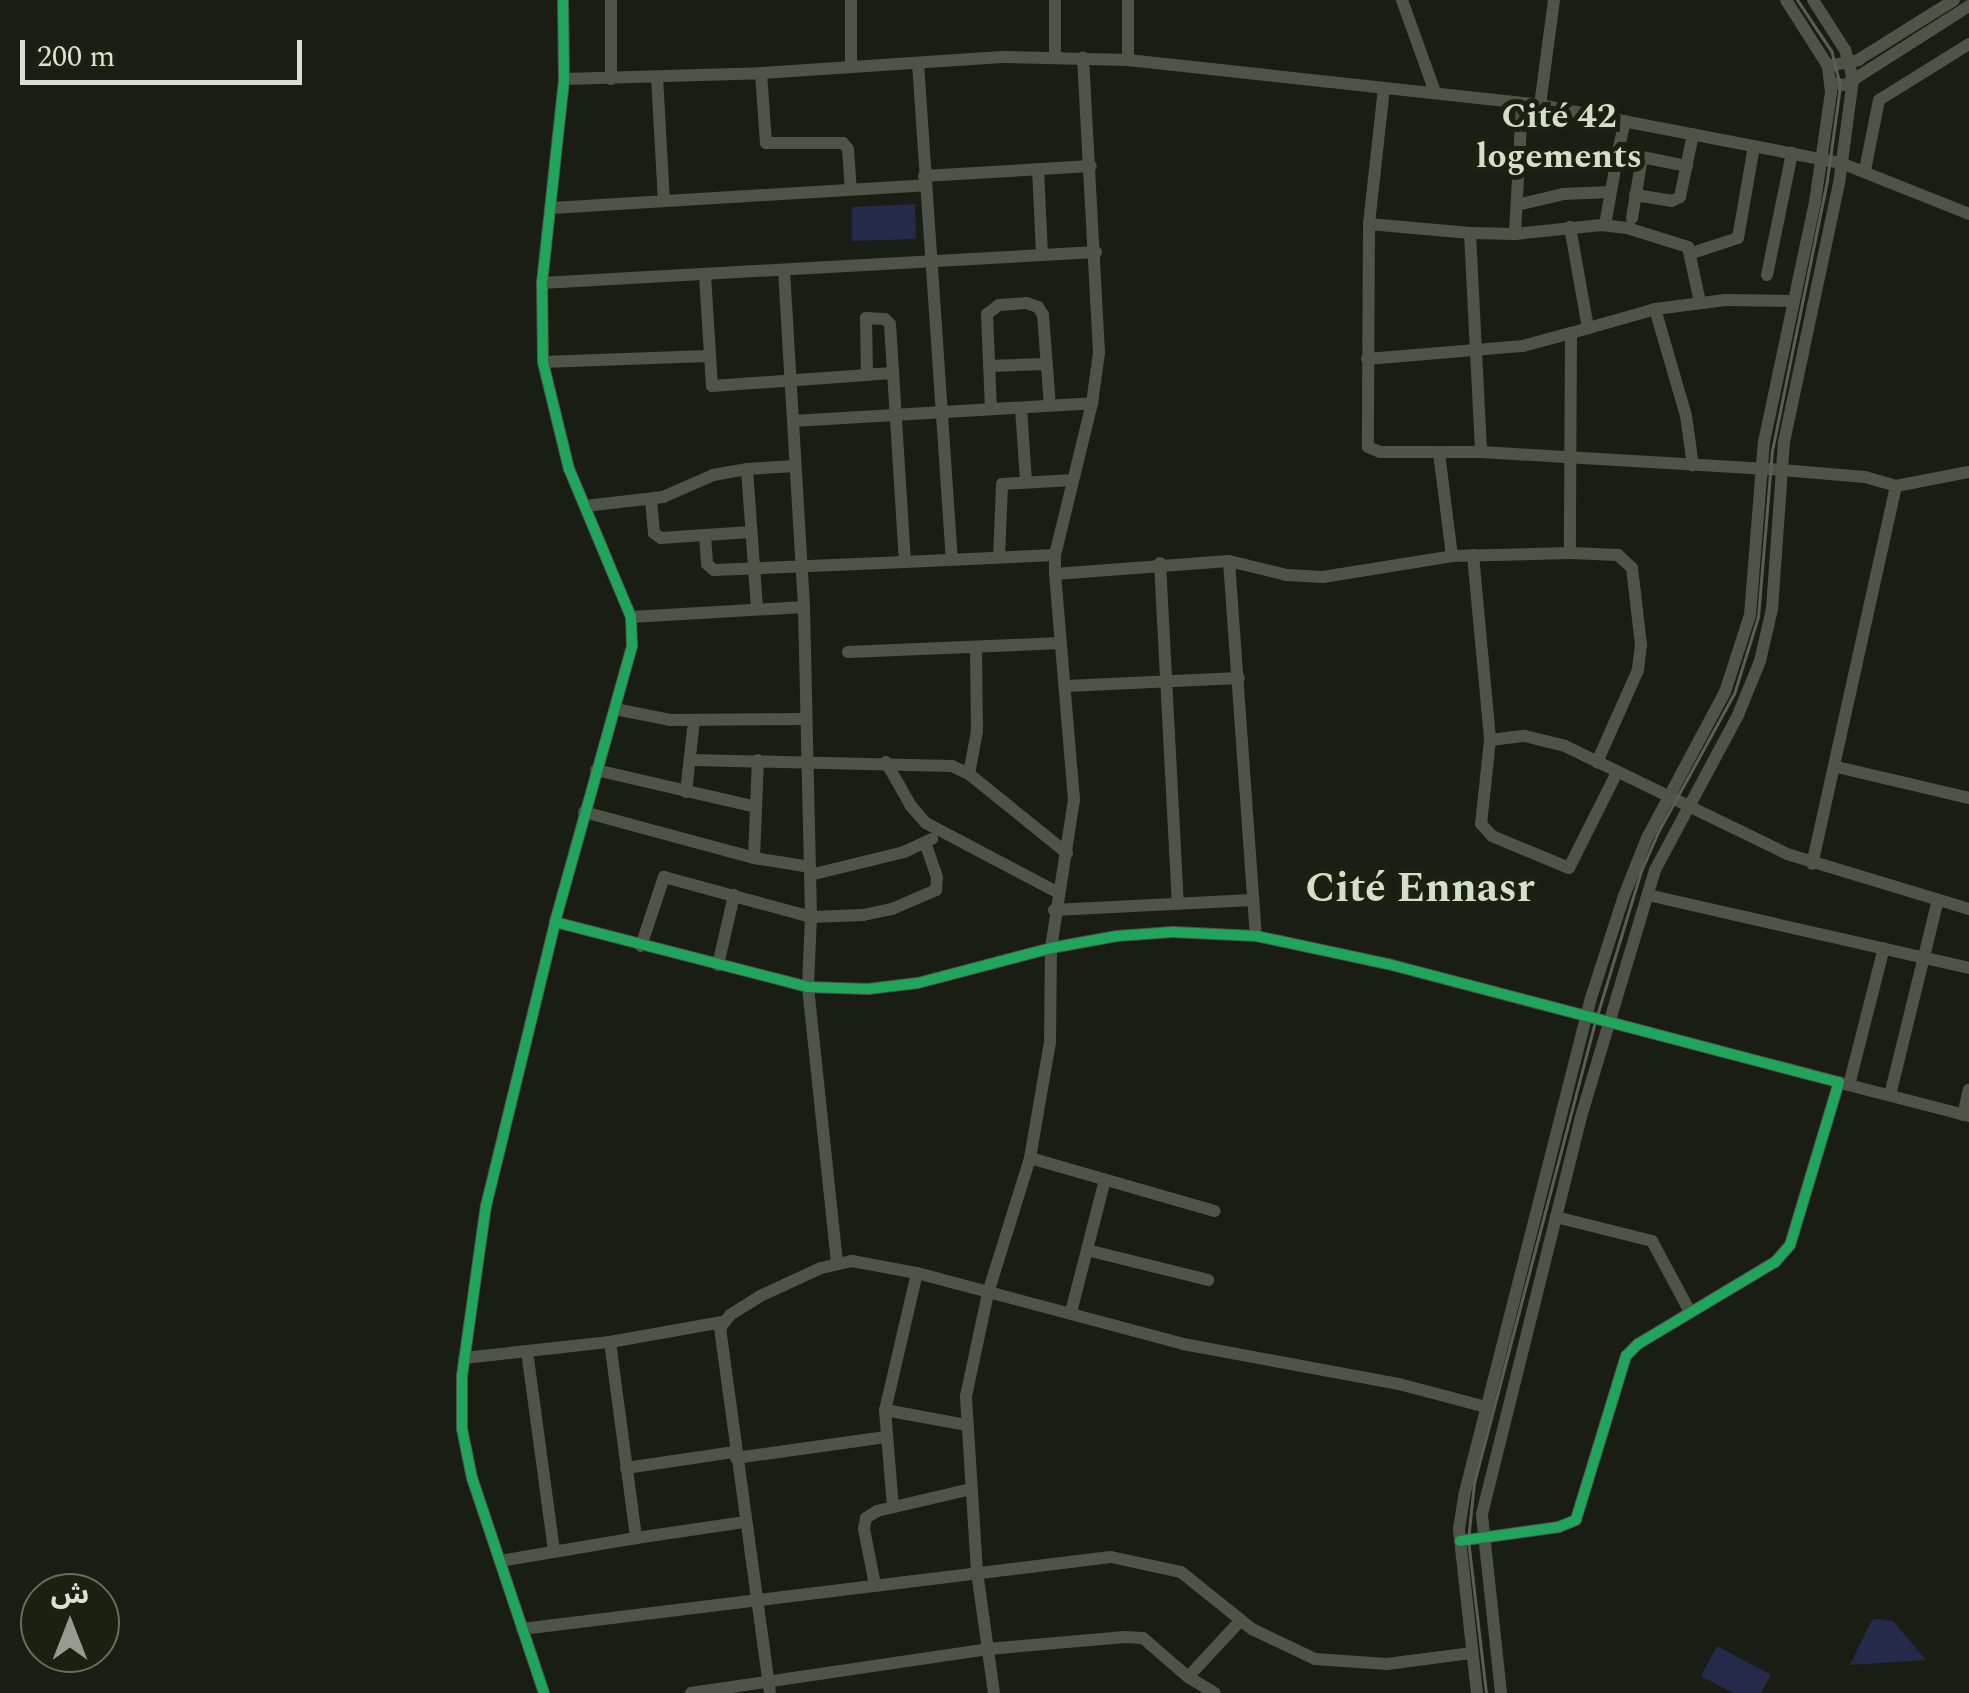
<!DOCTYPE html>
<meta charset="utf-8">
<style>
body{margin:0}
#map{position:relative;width:1969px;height:1693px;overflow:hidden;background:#1a1d14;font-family:Spectral,"Noto Sans Arabic",serif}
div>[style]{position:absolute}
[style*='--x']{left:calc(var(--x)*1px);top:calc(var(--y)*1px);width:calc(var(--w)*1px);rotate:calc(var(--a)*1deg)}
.green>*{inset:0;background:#252a4a}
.minor>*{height:12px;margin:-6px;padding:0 6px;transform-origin:6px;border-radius:6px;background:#4f5448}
.tram>*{height:2.5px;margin:-1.25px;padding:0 1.25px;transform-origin:1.25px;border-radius:1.25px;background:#5b5e54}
.cycleway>*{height:10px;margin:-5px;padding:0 5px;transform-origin:5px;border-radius:5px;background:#20a55d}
span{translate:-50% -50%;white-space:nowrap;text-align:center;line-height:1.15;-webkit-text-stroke:10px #1b2110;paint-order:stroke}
.neighbourhood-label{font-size:35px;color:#d5dec8;font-weight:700}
.district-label{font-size:42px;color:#d5dec8;font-weight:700}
.north{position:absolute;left:20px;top:1573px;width:100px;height:100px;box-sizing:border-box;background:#1b2110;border:2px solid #686d5e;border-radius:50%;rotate:0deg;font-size:28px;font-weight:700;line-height:40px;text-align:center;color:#dbdfd4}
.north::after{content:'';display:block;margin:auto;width:35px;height:45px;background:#979b91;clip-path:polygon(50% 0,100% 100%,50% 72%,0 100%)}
.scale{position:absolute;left:20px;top:40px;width:282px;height:45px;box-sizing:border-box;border:5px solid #dbdfd4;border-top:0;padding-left:12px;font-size:30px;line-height:35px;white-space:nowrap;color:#dbdfd4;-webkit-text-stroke:8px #1b2110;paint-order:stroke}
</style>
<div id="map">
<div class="green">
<i style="clip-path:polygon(915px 204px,916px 239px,852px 241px,852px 207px)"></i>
<i style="clip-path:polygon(1878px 1619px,1893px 1621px,1926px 1660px,1850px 1665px,1872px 1620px)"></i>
<i style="clip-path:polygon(1717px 1646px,1771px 1675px,1761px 1693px,1733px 1693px,1701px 1676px)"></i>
</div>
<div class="minor">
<i style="--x:851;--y:0;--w:66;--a:90"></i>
<i style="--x:1055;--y:0;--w:56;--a:90"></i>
<i style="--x:1402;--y:0;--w:98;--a:70.3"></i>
<i style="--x:1128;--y:60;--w:60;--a:-90"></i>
<i style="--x:918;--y:63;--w:496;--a:86.1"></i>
<i style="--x:1828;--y:66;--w:31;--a:-11"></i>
<i style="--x:1858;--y:60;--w:113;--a:-32"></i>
<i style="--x:761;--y:73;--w:70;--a:85.9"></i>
<i style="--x:766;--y:143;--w:77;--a:0"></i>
<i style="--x:843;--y:143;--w:8;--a:50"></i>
<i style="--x:848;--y:149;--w:39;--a:86"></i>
<i style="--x:657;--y:77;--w:124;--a:86.8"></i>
<i style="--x:564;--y:79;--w:197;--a:-1.7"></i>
<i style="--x:761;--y:73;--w:245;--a:-3.8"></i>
<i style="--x:1005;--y:57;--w:123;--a:1.4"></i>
<i style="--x:1128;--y:60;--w:414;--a:6.2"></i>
<i style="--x:1540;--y:105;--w:307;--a:10.9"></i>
<i style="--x:1841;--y:163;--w:138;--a:21.7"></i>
<i style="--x:611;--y:79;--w:79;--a:-90"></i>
<i style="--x:1830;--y:83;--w:15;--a:8"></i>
<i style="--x:1845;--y:85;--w:147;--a:-32.5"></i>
<i style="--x:1384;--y:88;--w:137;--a:96.3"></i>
<i style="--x:1369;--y:224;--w:101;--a:5.1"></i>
<i style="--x:1470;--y:233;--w:219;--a:87.1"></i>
<i style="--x:1481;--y:452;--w:302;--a:3.4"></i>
<i style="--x:1782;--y:470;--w:83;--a:4.8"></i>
<i style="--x:1865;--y:477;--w:32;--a:16"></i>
<i style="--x:1896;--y:486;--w:387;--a:102.5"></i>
<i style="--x:1540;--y:105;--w:106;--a:-82.4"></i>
<i style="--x:1625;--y:121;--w:32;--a:103"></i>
<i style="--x:1618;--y:152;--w:25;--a:12"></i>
<i style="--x:1642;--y:157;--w:62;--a:99.3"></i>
<i style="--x:1642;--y:157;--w:46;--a:11.3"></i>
<i style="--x:1038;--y:169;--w:86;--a:87.3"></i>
<i style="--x:1865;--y:170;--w:71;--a:-78.7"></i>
<i style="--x:1879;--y:100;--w:106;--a:-31.9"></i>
<i style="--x:924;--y:176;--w:167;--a:-3.4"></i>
<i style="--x:1635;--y:195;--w:37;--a:9"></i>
<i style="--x:1672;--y:201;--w:9;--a:-27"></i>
<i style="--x:1680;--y:197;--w:64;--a:-78.3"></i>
<i style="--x:1517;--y:205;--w:47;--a:-13.4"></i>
<i style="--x:1563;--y:194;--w:47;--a:-2.4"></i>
<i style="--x:552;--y:208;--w:374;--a:-3.5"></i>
<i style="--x:1369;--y:224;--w:223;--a:90.3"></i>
<i style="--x:1368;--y:447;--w:13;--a:23"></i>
<i style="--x:1380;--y:452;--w:101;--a:0"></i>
<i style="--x:1605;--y:225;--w:74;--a:-79.9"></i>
<i style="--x:1570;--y:227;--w:103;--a:79.9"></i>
<i style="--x:1470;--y:233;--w:45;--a:1.3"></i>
<i style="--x:1515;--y:234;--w:87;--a:-5.9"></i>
<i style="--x:1602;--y:225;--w:25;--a:7"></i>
<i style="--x:1627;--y:228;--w:64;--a:17.3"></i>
<i style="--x:1688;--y:247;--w:56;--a:77.7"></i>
<i style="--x:1515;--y:234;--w:131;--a:-86.9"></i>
<i style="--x:1692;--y:253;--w:48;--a:-18.1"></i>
<i style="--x:1738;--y:238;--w:93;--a:-80.1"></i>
<i style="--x:784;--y:270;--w:338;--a:86.6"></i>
<i style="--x:804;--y:607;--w:310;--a:88.7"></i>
<i style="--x:811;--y:917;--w:70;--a:92.5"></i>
<i style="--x:808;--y:987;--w:278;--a:84"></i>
<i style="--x:705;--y:275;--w:111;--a:86.4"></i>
<i style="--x:712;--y:386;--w:155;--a:-4.1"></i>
<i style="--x:1767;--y:275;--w:125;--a:-78.4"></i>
<i style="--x:542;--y:283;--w:555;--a:-3.2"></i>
<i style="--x:1655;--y:309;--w:71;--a:-7.3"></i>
<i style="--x:1725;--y:300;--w:68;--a:0.8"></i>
<i style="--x:1571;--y:333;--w:87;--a:-15.9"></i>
<i style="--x:1655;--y:309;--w:111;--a:73.8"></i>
<i style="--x:1686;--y:416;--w:50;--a:82"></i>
<i style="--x:1367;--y:359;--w:157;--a:-4.8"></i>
<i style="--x:1523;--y:346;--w:50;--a:-15.2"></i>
<i style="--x:1571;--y:333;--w:220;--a:90.3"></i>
<i style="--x:1570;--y:553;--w:118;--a:178.5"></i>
<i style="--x:1452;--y:556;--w:104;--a:-97.2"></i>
<i style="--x:543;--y:362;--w:165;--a:-2.1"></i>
<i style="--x:989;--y:366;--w:56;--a:-2"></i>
<i style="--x:893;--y:373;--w:26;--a:176"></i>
<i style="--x:867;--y:375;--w:57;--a:-91"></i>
<i style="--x:866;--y:318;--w:19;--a:3"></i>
<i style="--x:885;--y:319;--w:7;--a:45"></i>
<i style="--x:890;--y:324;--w:238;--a:86.4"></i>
<i style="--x:905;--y:562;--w:150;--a:-2.7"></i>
<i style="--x:1021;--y:408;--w:73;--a:86.1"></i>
<i style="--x:991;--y:409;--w:95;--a:-92.4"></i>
<i style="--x:987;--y:314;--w:15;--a:-37"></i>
<i style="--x:999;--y:305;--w:27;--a:-4"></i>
<i style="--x:1026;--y:303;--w:13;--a:18"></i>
<i style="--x:1038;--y:307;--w:9;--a:58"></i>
<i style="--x:1043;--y:315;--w:91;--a:85.6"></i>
<i style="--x:793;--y:421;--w:300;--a:-3.4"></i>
<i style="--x:1896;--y:486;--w:74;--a:-10.9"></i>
<i style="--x:651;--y:499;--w:34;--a:85"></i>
<i style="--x:654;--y:533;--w:9;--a:36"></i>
<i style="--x:661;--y:538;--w:44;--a:-3.9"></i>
<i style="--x:705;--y:535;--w:29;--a:86"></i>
<i style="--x:707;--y:564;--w:9;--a:41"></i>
<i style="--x:714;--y:570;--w:191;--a:-2.4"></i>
<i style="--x:585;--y:506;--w:79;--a:-6.6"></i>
<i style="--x:663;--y:497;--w:55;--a:-23.7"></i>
<i style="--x:713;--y:475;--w:35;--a:-10"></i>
<i style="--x:705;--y:535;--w:46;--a:-3.7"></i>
<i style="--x:1570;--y:553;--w:48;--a:2.4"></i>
<i style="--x:1618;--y:555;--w:19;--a:43"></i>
<i style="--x:1632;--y:568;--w:78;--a:83.3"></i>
<i style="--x:1641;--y:645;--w:25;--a:97"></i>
<i style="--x:1638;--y:670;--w:101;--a:114"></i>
<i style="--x:1473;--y:555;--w:186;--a:84.7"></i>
<i style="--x:1490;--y:740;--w:84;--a:96.1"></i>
<i style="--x:1481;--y:824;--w:16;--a:47"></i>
<i style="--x:1492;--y:836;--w:83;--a:22.6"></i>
<i style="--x:1569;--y:868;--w:107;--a:-63.4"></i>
<i style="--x:999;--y:557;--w:73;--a:-87.6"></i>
<i style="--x:1002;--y:484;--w:71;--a:-3.2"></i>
<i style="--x:1229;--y:561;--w:60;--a:13.6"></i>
<i style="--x:1287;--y:575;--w:36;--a:3"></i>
<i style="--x:1323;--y:577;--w:131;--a:-9.2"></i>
<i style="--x:1160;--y:563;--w:341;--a:87"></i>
<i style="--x:1055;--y:574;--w:19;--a:-90"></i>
<i style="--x:1055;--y:555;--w:156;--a:-76.3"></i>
<i style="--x:1092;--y:403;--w:50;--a:-82"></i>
<i style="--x:1099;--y:353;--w:296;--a:-93.1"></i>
<i style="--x:757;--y:608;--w:139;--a:-94.1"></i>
<i style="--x:747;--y:469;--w:48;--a:-3.6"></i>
<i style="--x:631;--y:617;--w:173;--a:-3.3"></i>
<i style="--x:848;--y:652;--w:213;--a:-2.4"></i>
<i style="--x:1067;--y:686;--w:172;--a:-2.7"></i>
<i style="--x:615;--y:709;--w:56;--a:11.3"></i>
<i style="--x:670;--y:720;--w:136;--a:-0.4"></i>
<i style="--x:1490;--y:740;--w:35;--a:-7"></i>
<i style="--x:1525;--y:736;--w:41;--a:14"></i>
<i style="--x:1565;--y:746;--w:247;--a:25.9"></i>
<i style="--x:1787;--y:854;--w:190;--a:16.8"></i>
<i style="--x:692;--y:760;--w:260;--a:1.3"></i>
<i style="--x:952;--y:766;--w:19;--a:25"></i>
<i style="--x:969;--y:774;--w:126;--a:38.9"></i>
<i style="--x:886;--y:762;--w:51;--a:60.4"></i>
<i style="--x:911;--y:806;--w:23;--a:49"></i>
<i style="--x:926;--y:823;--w:148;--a:27.8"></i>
<i style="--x:1837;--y:767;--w:136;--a:13.2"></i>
<i style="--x:596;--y:770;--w:164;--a:13"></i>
<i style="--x:969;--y:774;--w:44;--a:-79.5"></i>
<i style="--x:977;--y:731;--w:84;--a:-90.7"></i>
<i style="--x:686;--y:792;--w:71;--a:-83.6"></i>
<i style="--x:584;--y:812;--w:176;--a:15.1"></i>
<i style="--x:754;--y:858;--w:57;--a:9.1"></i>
<i style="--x:754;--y:858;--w:98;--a:-87.7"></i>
<i style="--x:810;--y:875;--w:97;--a:-13.7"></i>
<i style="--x:904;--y:852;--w:31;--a:-25"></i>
<i style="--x:1648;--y:895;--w:329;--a:12.8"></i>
<i style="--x:1054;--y:910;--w:198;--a:-2.9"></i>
<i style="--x:555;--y:922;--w:261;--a:14.4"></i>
<i style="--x:808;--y:987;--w:60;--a:1.9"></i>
<i style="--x:868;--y:989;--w:50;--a:-6.8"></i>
<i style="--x:918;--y:983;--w:138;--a:-14.7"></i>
<i style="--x:1051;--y:948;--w:67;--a:-10.3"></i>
<i style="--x:1117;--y:936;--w:56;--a:-4.1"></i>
<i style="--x:1173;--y:932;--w:83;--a:2.8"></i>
<i style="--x:1256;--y:936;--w:135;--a:12"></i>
<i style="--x:1388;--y:964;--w:466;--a:14.7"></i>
<i style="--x:1839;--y:1082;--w:170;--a:106.7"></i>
<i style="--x:1790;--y:1245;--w:23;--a:131"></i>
<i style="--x:1775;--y:1262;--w:160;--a:149.1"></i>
<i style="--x:1638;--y:1344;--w:17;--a:135"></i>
<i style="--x:1626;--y:1356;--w:171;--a:107"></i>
<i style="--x:1576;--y:1520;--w:18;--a:158"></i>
<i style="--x:1559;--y:1527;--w:100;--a:172"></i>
<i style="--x:641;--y:946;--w:73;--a:-71.6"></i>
<i style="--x:664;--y:877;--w:152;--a:15.2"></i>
<i style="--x:811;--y:917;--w:52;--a:-2.2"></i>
<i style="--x:863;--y:915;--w:30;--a:-12"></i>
<i style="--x:892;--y:909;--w:48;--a:-23.4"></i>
<i style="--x:936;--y:890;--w:13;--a:-86"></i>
<i style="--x:937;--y:877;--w:36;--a:-109"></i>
<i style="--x:718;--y:965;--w:72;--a:-77.1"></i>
<i style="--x:1841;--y:1083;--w:132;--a:14.5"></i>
<i style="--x:1849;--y:1085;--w:141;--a:-75.7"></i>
<i style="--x:1890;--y:1095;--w:201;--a:-76.2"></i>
<i style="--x:1963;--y:1115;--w:26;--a:-77"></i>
<i style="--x:1030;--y:1158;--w:192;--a:16"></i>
<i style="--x:1556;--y:1217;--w:99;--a:14"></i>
<i style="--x:1652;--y:1241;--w:81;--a:61.8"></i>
<i style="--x:1087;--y:1250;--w:125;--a:13.9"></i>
<i style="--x:917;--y:1273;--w:141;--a:103.1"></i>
<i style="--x:885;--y:1410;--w:82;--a:10.5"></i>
<i style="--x:1071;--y:1312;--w:136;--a:-75.6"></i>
<i style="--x:610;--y:1342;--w:198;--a:82.4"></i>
<i style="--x:636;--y:1538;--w:109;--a:-8.4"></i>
<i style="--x:527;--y:1351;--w:201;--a:82.3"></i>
<i style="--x:464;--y:1358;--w:147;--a:-6.3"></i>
<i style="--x:610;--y:1342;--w:114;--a:-10.1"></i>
<i style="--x:885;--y:1410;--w:97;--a:85.3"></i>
<i style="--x:736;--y:1458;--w:151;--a:-8"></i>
<i style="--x:626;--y:1468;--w:110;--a:-8.4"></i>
<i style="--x:500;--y:1561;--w:138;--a:-9.6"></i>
<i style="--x:875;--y:1585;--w:57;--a:-101.1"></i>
<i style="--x:864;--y:1529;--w:11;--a:-80"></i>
<i style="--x:866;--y:1518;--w:13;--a:-32"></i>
<i style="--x:877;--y:1511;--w:97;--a:-13.2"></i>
<i style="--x:522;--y:1629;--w:593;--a:-6.97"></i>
<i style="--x:1111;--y:1557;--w:72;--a:12.1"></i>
<i style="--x:1181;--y:1572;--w:91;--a:38.8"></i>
<i style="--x:1252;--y:1629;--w:70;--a:25.5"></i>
<i style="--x:1315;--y:1659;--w:72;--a:4"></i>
<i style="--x:1387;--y:1664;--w:86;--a:-7.4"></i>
<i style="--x:1188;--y:1677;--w:31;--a:31"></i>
<i style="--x:544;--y:1693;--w:227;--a:-108.5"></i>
<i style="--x:472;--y:1478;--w:50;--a:-101.5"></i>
<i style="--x:462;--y:1429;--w:53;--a:-90"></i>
<i style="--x:462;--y:1376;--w:172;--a:-82"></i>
<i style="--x:486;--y:1206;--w:292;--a:-76.3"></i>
<i style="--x:555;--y:922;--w:287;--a:-74.4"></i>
<i style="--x:632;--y:646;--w:29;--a:-92"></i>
<i style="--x:631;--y:617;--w:160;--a:-112.7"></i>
<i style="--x:569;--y:469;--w:110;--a:-103.7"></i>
<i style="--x:543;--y:362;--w:79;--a:-90.7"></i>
<i style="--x:542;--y:283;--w:205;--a:-83.8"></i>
<i style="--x:564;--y:79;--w:79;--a:-90.7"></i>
<i style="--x:691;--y:1693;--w:300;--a:-8.4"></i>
<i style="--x:988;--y:1649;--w:137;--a:-5"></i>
<i style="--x:1124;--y:1637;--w:19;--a:3"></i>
<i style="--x:1143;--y:1638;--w:60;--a:40.9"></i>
<i style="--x:1188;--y:1677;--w:76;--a:-47.1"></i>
<i style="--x:770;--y:1693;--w:368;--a:-97.8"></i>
<i style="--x:720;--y:1328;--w:16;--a:-52"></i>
<i style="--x:730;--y:1315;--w:36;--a:-32"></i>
<i style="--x:760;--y:1296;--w:67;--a:-24.7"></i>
<i style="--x:821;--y:1268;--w:32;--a:-13"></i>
<i style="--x:852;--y:1261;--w:66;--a:10.5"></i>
<i style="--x:917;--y:1273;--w:275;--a:14.9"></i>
<i style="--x:1183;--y:1344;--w:220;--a:10.5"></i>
<i style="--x:1399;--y:1384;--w:90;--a:14.8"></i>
<i style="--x:994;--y:1693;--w:122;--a:-98"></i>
<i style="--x:977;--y:1572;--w:176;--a:-93.6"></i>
<i style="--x:966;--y:1396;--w:105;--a:-77.9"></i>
<i style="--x:988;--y:1293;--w:141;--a:-72.7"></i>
<i style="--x:1030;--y:1158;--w:118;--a:-80.2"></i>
<i style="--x:1050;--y:1042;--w:94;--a:-89.4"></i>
<i style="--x:1051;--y:948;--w:150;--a:-81.2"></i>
<i style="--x:1074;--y:800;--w:227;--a:-94.8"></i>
<i style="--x:1055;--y:574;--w:174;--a:-4.3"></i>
<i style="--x:1229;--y:561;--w:376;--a:85.9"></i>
<i style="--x:1477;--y:1693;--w:165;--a:-96.3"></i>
<i style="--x:1459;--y:1529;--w:37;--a:-81"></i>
<i style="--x:1465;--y:1492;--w:510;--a:-75.69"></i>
<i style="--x:1591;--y:998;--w:107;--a:-72.1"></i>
<i style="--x:1624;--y:896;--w:62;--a:-68.4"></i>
<i style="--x:1647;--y:838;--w:166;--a:-61.9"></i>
<i style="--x:1725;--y:692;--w:81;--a:-72"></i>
<i style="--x:1750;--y:615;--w:174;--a:-85.4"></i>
<i style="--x:1764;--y:442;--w:245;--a:-78"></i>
<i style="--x:1815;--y:202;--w:111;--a:-81.7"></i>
<i style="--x:1831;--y:92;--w:26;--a:-97"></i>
<i style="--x:1828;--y:66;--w:78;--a:-122.5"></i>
<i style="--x:1501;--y:1693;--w:180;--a:-96.1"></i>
<i style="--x:1482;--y:1514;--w:406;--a:-76"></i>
<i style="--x:1580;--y:1120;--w:261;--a:-73.3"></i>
<i style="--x:1655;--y:870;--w:176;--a:-61.8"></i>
<i style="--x:1738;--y:715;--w:58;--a:-67.8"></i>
<i style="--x:1760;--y:661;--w:53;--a:-77"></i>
<i style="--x:1772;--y:609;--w:167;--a:-85.9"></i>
<i style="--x:1784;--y:442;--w:264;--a:-78"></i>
<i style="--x:1839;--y:184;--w:106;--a:-82.4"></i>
<i style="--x:1853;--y:79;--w:30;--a:-105"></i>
<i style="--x:1845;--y:50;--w:59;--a:-122.6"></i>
</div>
<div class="tram">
<i style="--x:1486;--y:1693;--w:154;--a:-96.7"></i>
<i style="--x:1468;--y:1540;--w:57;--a:-84"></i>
<i style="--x:1474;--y:1483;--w:480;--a:-75.3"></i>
<i style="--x:1596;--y:1019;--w:155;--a:-73.1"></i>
<i style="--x:1641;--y:871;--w:43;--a:-66.4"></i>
<i style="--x:1658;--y:832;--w:158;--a:-61.2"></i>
<i style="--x:1734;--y:694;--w:81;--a:-72.7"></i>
<i style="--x:1758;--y:617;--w:167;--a:-85.2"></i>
<i style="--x:1772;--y:451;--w:277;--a:-78.5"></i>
<i style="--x:1827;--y:180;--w:95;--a:-82.1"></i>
<i style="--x:1840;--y:86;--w:36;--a:-104"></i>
<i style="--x:1831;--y:51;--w:61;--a:-123.7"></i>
</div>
<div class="cycleway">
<i style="--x:555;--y:922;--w:261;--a:14.4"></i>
<i style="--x:808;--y:987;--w:60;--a:1.9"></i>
<i style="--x:868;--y:989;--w:50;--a:-6.8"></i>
<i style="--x:918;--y:983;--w:138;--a:-14.7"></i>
<i style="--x:1051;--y:948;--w:67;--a:-10.3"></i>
<i style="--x:1117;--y:936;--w:56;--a:-4.1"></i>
<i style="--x:1173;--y:932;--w:83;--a:2.8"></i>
<i style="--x:1256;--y:936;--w:135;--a:12"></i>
<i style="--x:1388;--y:964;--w:466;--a:14.7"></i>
<i style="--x:1839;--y:1082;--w:170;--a:106.7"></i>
<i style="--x:1790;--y:1245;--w:23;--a:131"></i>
<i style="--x:1775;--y:1262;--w:160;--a:149.1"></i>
<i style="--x:1638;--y:1344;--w:17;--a:135"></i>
<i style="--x:1626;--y:1356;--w:171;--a:107"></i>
<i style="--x:1576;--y:1520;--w:18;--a:158"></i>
<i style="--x:1559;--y:1527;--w:100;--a:172"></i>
<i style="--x:544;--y:1693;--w:227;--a:-108.5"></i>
<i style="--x:472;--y:1478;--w:50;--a:-101.5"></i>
<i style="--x:462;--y:1429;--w:53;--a:-90"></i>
<i style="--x:462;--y:1376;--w:172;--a:-82"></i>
<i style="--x:486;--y:1206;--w:292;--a:-76.3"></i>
<i style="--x:555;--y:922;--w:287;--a:-74.4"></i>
<i style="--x:632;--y:646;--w:29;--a:-92"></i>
<i style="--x:631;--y:617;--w:160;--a:-112.7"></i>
<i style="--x:569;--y:469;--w:110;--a:-103.7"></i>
<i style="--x:543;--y:362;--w:79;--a:-90.7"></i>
<i style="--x:542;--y:283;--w:205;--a:-83.8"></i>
<i style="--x:564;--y:79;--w:79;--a:-90.7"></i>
</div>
<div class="neighbourhood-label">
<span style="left:1559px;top:137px">Cité 42<br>logements</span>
</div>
<div class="district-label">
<span style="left:1420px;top:889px">Cité Ennasr</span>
</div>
<div class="north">ش</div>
<div class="scale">200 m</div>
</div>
